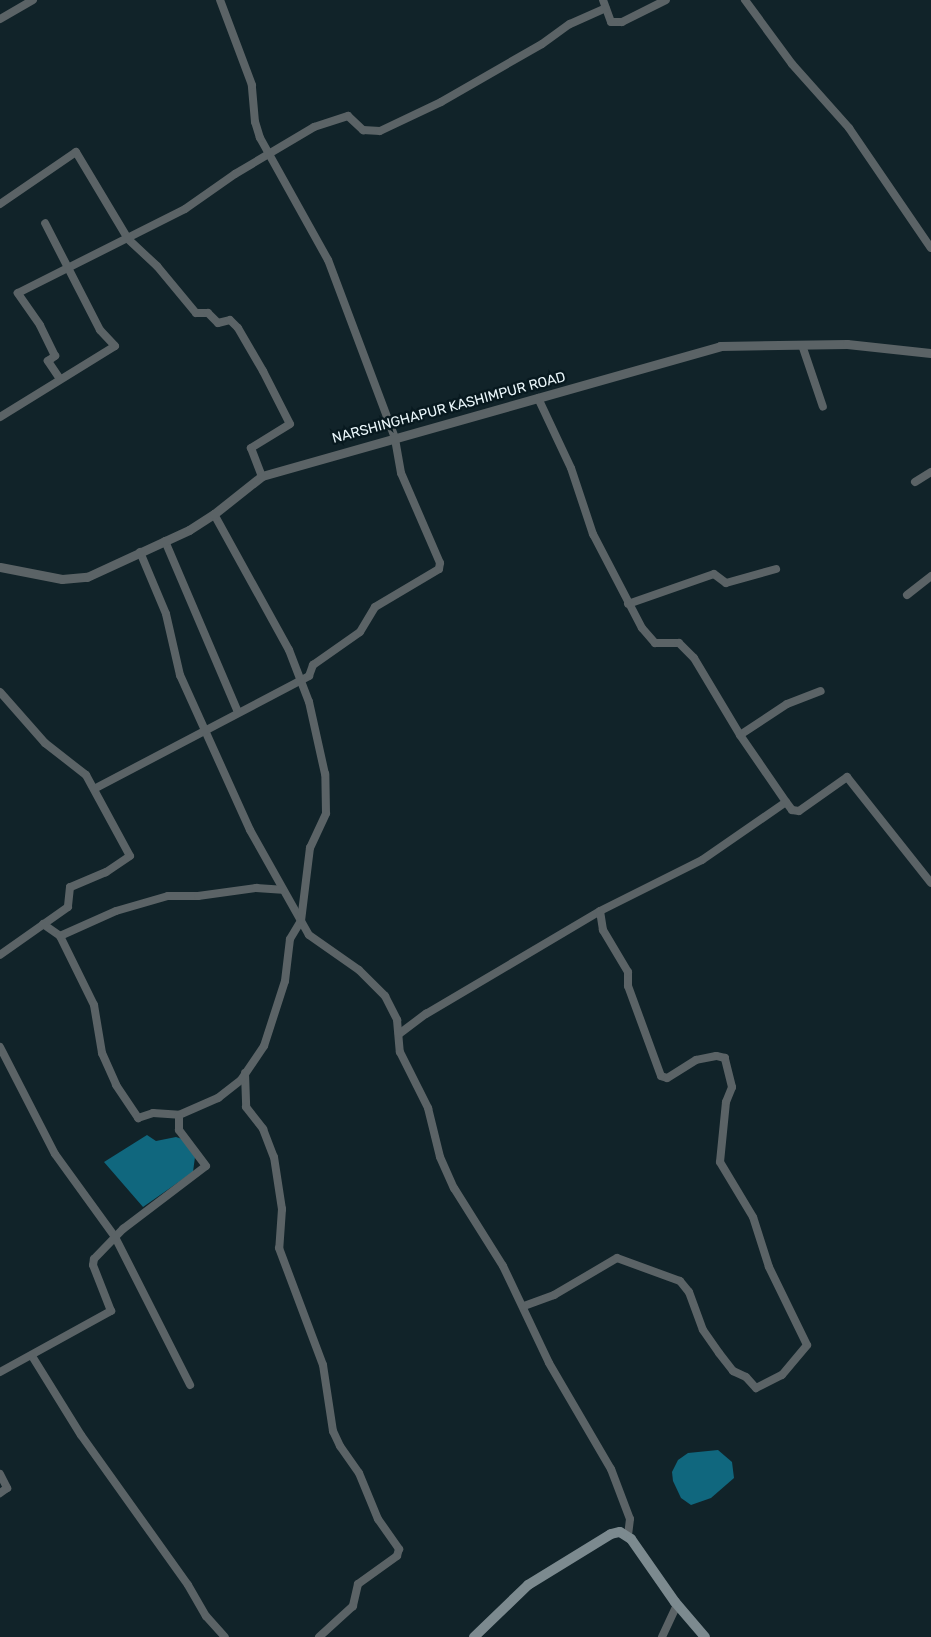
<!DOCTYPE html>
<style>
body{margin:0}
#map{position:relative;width:931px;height:1637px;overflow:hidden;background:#112329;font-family:Rubik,sans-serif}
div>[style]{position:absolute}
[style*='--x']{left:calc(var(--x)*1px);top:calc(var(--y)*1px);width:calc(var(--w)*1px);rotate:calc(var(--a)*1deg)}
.water>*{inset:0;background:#10677e}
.minor>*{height:8px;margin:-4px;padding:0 4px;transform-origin:4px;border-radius:4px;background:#5b6366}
.tertiary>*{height:9px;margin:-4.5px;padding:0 4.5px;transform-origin:4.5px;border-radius:4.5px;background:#5b6366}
.secondary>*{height:10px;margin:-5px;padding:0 5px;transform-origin:5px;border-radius:5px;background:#7c8a8f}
span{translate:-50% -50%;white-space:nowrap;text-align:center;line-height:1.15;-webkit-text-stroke:5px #08191f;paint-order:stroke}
.street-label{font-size:14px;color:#ebf7fb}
</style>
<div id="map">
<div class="water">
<i style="clip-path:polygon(147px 1135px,156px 1141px,176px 1137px,182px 1139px,195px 1157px,193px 1172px,143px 1207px,104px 1162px)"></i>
<i style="clip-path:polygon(718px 1450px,732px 1462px,734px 1478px,711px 1498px,691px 1505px,681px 1498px,673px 1481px,672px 1472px,678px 1460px,688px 1453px)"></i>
</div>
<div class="minor">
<i style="--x:603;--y:0;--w:23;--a:70"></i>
<i style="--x:611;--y:22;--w:11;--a:0"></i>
<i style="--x:622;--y:22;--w:49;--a:-26.6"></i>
<i style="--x:745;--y:0;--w:79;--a:53.7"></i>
<i style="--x:792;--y:64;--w:86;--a:48.3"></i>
<i style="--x:849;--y:128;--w:145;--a:55.7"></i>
<i style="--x:0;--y:19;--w:38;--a:-30"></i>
<i style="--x:0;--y:204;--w:92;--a:-34.4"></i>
<i style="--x:76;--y:152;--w:101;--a:59.1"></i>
<i style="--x:128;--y:239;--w:40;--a:43"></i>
<i style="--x:157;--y:266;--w:61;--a:50.3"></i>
<i style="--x:196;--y:313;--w:12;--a:0"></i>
<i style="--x:208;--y:313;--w:14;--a:45"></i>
<i style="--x:218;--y:323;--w:12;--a:-14"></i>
<i style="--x:230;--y:320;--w:11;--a:45"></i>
<i style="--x:238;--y:328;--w:50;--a:59.8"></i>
<i style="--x:263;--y:371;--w:59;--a:63"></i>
<i style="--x:290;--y:424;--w:46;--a:148.4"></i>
<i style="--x:251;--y:448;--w:30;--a:69"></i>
<i style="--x:802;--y:345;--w:65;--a:71.3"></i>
<i style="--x:60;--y:379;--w:22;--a:-124"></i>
<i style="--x:48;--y:361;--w:9;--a:-36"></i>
<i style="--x:55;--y:356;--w:34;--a:-116"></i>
<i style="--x:40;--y:325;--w:39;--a:-125"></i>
<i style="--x:18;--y:293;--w:187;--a:-26.7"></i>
<i style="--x:185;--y:209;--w:61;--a:-35"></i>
<i style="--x:235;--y:174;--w:92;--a:-30.7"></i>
<i style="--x:314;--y:127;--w:36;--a:-18"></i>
<i style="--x:348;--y:116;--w:21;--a:43"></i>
<i style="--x:363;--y:130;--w:17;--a:3"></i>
<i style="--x:380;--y:131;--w:68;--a:-25.4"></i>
<i style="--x:441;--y:102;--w:116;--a:-29.9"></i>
<i style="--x:542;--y:44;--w:34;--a:-36"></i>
<i style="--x:570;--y:24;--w:39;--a:-24"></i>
<i style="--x:538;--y:398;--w:77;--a:64.8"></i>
<i style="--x:571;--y:468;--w:70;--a:71.6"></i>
<i style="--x:593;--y:534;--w:106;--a:62.5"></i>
<i style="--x:642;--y:628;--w:20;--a:49"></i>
<i style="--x:655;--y:643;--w:24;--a:0"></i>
<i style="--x:679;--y:643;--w:21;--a:45"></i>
<i style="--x:694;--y:658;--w:90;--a:59.1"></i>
<i style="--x:740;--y:735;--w:81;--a:55.5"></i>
<i style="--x:0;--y:417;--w:135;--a:-31.7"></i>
<i style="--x:115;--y:346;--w:22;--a:-133"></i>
<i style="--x:100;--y:330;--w:120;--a:-117.2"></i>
<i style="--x:915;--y:482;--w:19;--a:-32"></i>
<i style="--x:165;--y:541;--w:186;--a:66.9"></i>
<i style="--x:140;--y:552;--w:67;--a:67.2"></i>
<i style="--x:166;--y:614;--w:63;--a:77.1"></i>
<i style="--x:180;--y:675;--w:170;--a:65.7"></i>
<i style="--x:250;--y:830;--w:120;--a:60.7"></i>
<i style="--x:309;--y:935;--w:61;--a:35"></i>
<i style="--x:359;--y:970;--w:37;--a:45"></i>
<i style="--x:385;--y:996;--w:27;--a:63"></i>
<i style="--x:397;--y:1020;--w:32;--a:85"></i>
<i style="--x:400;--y:1052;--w:63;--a:63.4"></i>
<i style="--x:428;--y:1108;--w:50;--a:76.2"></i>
<i style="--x:440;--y:1157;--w:34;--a:66"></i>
<i style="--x:454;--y:1188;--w:92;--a:57.9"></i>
<i style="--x:503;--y:1266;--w:107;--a:64.6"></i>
<i style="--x:549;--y:1363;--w:123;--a:59.7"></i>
<i style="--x:611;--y:1469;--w:53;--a:69.2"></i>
<i style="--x:630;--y:1519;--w:17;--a:97"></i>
<i style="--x:907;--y:595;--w:31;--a:-38"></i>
<i style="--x:628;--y:604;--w:91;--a:-19.2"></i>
<i style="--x:714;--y:574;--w:15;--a:37"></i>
<i style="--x:726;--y:583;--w:52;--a:-15.6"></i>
<i style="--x:0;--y:692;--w:68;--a:48.6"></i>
<i style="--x:45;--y:743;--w:52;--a:38"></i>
<i style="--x:86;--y:775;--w:92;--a:61.5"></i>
<i style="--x:130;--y:856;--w:29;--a:146"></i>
<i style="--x:106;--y:872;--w:39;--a:157"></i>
<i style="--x:70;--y:887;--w:20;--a:96"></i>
<i style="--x:68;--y:907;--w:83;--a:144.8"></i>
<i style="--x:740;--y:735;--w:56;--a:-33.4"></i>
<i style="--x:787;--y:704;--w:36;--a:-21"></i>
<i style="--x:94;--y:789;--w:243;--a:-27.7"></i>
<i style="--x:309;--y:676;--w:12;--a:-70"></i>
<i style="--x:313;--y:665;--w:57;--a:-35.1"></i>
<i style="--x:360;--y:632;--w:29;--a:-59"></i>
<i style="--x:375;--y:607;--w:74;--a:-30.7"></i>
<i style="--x:439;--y:569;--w:6;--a:-81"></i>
<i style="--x:440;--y:563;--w:98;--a:-113.4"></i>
<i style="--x:401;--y:473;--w:36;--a:-100"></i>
<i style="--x:395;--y:438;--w:190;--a:-110.6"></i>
<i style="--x:328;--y:260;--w:140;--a:-119.1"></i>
<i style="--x:260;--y:138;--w:17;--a:-107"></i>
<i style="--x:255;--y:122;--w:37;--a:-95"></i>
<i style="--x:252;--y:85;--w:91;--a:-110.6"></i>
<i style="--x:43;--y:924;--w:21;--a:35"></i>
<i style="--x:60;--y:936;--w:77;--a:63.8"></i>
<i style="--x:94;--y:1005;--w:49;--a:80.5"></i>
<i style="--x:102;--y:1053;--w:35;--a:66"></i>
<i style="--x:116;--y:1085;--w:40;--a:56"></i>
<i style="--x:138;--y:1118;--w:16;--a:-18"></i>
<i style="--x:153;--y:1113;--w:26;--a:4"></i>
<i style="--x:60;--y:936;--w:61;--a:-24.1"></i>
<i style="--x:116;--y:911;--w:54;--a:-16.1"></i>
<i style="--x:168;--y:896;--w:30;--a:0"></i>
<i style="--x:198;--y:896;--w:59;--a:-7.9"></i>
<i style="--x:256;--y:888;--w:26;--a:4"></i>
<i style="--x:399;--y:1034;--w:34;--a:-37"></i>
<i style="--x:426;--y:1014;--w:202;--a:-30.6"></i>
<i style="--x:600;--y:911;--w:114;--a:-26.6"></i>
<i style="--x:702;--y:860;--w:102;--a:-34.6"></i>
<i style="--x:786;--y:802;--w:10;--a:53"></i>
<i style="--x:792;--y:810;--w:7;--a:8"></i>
<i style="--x:799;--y:811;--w:59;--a:-35.3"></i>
<i style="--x:847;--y:777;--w:135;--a:51.6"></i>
<i style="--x:0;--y:1047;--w:120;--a:62.8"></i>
<i style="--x:55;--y:1154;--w:102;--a:54.1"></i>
<i style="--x:115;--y:1237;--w:166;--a:63.1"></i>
<i style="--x:245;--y:1073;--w:34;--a:88"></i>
<i style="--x:246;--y:1107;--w:28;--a:52"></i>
<i style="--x:263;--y:1129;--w:30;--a:69"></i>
<i style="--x:274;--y:1157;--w:53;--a:81.3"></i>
<i style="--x:282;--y:1209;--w:39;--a:94"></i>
<i style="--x:279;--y:1248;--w:125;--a:69.4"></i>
<i style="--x:323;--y:1365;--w:67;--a:81.4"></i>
<i style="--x:333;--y:1431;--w:17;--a:65"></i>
<i style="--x:340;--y:1446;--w:33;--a:55"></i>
<i style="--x:359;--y:1473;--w:50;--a:67.6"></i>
<i style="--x:378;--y:1519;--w:37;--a:55"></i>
<i style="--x:399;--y:1549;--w:7;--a:106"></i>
<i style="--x:397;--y:1556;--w:48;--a:144.3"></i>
<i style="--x:358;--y:1584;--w:23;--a:103"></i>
<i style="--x:353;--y:1606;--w:46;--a:137.6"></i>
<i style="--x:524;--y:1306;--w:32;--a:-20"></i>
<i style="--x:554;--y:1295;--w:73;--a:-30.4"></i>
<i style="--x:617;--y:1258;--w:67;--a:20.1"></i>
<i style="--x:680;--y:1281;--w:14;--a:51"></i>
<i style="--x:689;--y:1292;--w:40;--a:69.8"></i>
<i style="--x:703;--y:1330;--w:28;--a:55"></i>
<i style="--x:719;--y:1353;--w:23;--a:52"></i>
<i style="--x:733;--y:1371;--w:14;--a:25"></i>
<i style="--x:746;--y:1377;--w:15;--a:48"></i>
<i style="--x:756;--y:1388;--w:29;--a:-27"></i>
<i style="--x:782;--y:1375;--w:39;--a:-50"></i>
<i style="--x:807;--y:1345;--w:87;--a:-116"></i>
<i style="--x:769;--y:1267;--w:52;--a:-107.7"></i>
<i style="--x:753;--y:1217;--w:64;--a:-121"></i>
<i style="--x:720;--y:1162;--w:60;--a:-84.3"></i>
<i style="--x:726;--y:1102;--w:16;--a:-68"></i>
<i style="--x:732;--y:1087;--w:30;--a:-104"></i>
<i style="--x:725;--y:1058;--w:9;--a:-167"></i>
<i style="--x:716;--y:1056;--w:20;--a:169"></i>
<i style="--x:696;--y:1060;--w:34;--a:148"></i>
<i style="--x:667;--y:1078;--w:6;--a:-162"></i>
<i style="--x:661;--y:1076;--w:96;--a:-110.1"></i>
<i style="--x:628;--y:986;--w:14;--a:-90"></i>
<i style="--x:628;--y:972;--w:49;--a:-120.8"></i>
<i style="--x:603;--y:930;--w:19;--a:-99"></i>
<i style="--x:32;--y:1356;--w:93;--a:58.2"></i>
<i style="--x:81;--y:1435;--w:184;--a:54.5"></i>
<i style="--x:188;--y:1585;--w:36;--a:60"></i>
<i style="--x:206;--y:1616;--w:28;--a:48"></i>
<i style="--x:0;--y:1372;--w:127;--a:-28.8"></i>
<i style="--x:111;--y:1311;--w:49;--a:-111.4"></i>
<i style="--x:93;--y:1265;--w:6;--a:-81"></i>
<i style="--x:94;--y:1259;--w:42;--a:-46"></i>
<i style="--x:123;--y:1229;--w:104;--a:-37.2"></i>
<i style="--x:206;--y:1166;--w:45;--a:-126.9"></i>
<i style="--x:179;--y:1130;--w:15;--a:-90"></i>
<i style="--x:179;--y:1115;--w:43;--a:-23.6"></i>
<i style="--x:218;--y:1098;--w:29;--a:-38"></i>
<i style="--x:241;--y:1080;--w:41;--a:-55.9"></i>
<i style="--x:264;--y:1046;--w:68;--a:-72.1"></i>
<i style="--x:285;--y:981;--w:42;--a:-83.2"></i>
<i style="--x:290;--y:939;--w:21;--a:-59"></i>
<i style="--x:301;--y:921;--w:74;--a:-83"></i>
<i style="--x:310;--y:848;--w:38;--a:-65"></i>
<i style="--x:326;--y:813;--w:39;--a:-91"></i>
<i style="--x:325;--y:774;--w:74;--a:-102.5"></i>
<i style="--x:309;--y:702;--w:56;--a:-111"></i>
<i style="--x:289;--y:650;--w:155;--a:-118.9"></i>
<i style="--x:0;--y:1474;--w:16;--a:63"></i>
<i style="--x:7;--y:1488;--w:9;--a:144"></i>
<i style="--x:662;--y:1637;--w:35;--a:-65"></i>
</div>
<div class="tertiary">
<i style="--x:0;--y:567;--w:63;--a:11"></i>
<i style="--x:62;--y:579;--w:25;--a:-5"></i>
<i style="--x:87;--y:577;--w:112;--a:-24.7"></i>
<i style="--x:189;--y:530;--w:30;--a:-33"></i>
<i style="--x:214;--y:514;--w:61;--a:-38.4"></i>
<i style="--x:262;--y:476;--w:476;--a:-15.8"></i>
<i style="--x:720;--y:346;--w:127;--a:-0.9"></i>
<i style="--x:847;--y:344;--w:84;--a:6.1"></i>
</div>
<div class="secondary">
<i style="--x:474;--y:1637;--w:75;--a:-43.9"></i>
<i style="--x:528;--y:1585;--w:97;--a:-31.6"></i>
<i style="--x:611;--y:1534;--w:9;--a:-13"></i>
<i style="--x:620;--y:1532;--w:13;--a:32"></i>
<i style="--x:631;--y:1539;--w:77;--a:55.1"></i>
<i style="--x:675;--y:1602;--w:46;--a:49.4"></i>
</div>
<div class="street-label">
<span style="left:449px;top:408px;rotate:-15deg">NARSHINGHAPUR KASHIMPUR ROAD</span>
</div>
</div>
